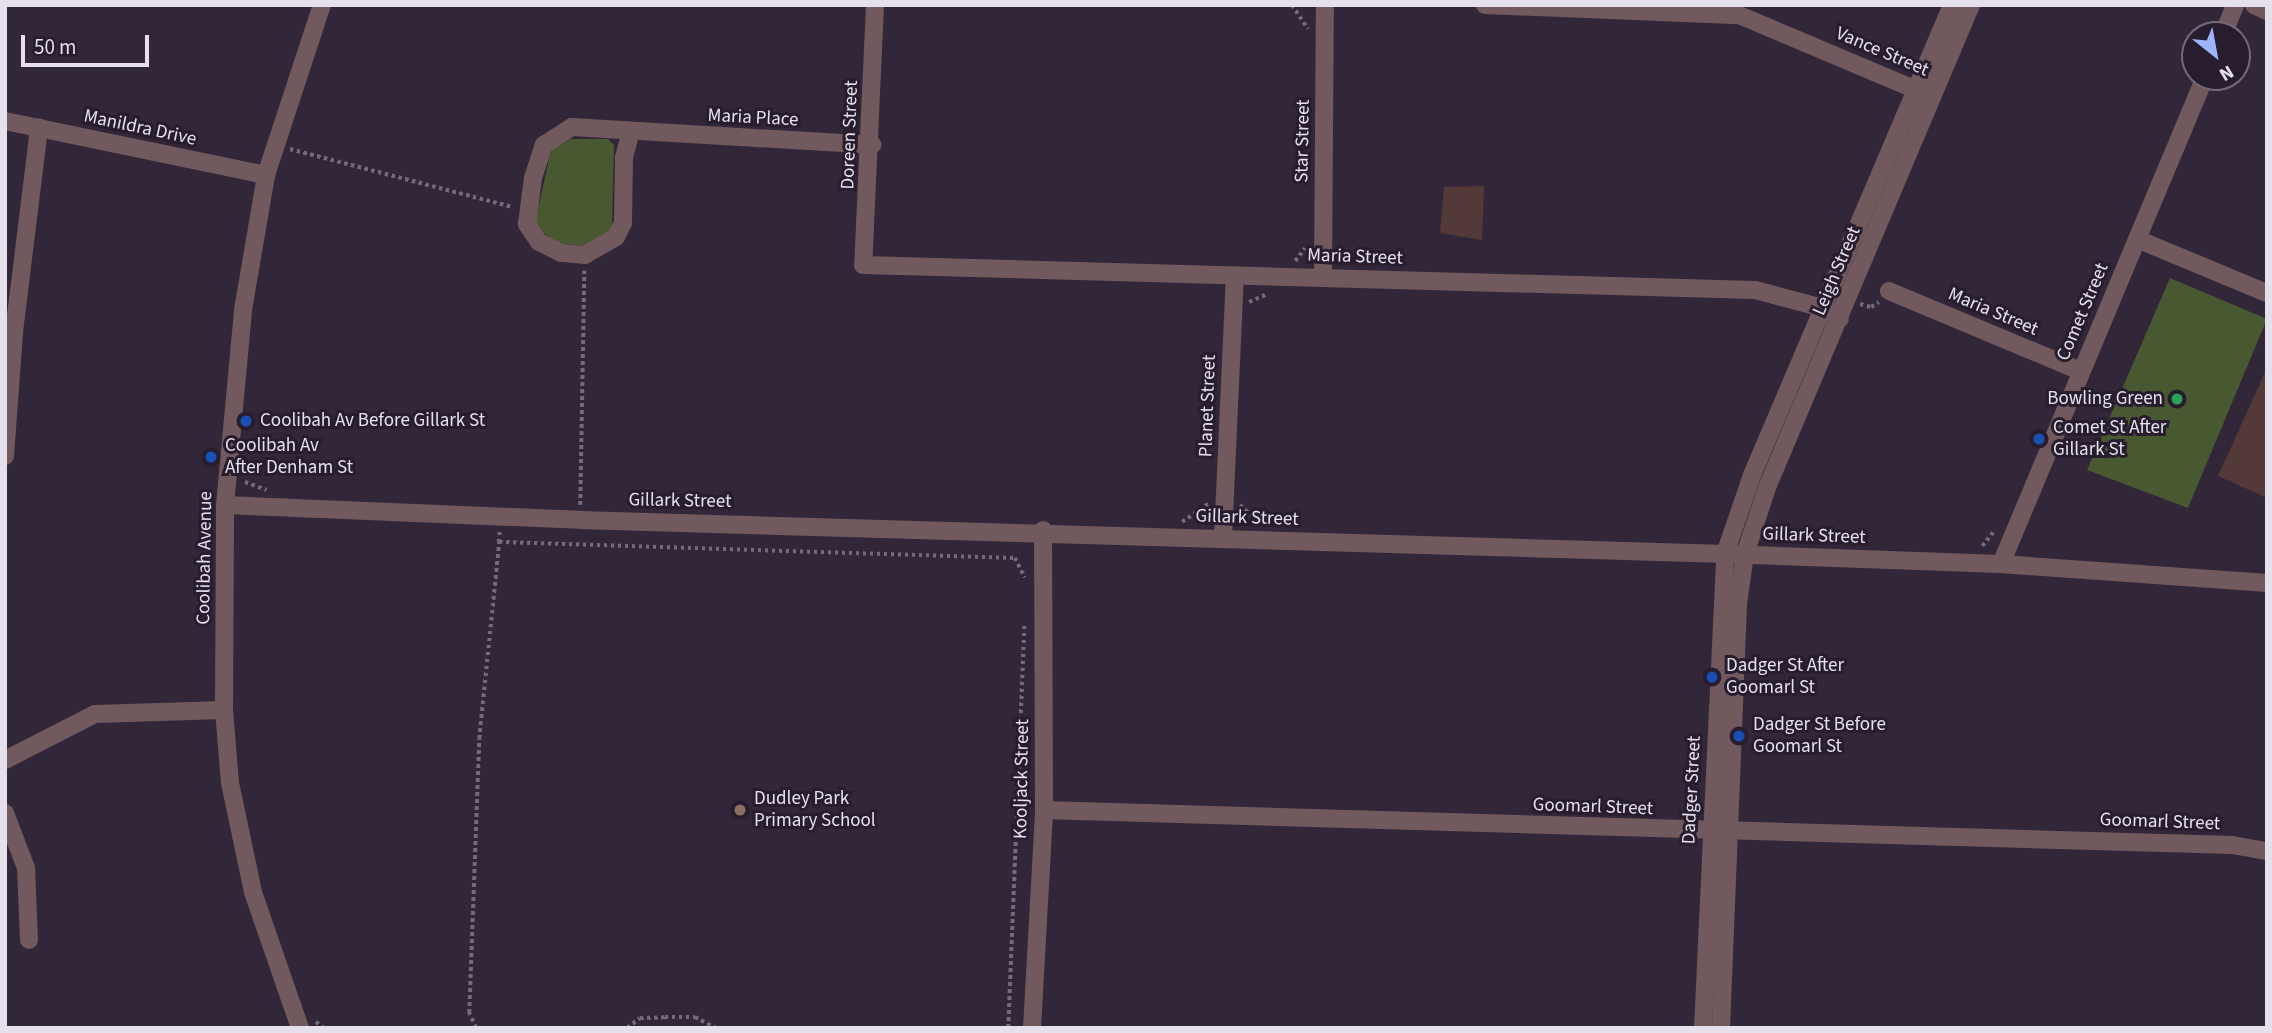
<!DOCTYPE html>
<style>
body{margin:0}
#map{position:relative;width:2272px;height:1033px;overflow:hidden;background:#312739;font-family:"Source Sans 3",sans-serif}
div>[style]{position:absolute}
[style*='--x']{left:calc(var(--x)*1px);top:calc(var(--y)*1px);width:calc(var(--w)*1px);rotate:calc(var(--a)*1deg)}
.green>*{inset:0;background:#485830}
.building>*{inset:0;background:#533a38}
.path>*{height:3.5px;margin-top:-1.75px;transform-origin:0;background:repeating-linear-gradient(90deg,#736b7b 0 3.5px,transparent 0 7px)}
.minor>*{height:18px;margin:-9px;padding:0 9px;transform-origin:9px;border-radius:9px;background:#72595e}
.dots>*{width:19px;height:19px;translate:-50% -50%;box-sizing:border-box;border:4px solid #271d2f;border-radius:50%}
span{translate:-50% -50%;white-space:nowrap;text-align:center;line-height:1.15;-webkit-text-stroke:6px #271d2f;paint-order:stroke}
.street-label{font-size:19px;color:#e6e0ec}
.poi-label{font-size:19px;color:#e6e0ec}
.right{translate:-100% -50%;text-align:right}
.left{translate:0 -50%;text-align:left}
.frame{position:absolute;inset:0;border:7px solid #e6e0ec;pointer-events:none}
.north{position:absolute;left:2181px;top:21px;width:70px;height:70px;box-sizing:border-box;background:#271d2f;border:2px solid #736b7b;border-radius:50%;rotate:149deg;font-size:19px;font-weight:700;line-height:28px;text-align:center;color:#e6e0ec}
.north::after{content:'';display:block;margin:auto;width:24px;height:32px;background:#9eb4fd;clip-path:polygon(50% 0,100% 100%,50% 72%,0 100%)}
.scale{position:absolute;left:21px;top:35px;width:128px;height:32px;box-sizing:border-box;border:4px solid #e6e0ec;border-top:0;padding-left:9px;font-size:21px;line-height:24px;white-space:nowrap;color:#e6e0ec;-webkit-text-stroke:5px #271d2f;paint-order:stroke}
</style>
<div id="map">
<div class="green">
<i style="clip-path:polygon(570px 139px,608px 139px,614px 145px,612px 229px,588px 246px,554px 243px,535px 223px,549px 159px,552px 150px)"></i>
<i style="clip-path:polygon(2170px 278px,2267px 319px,2188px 508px,2087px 470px)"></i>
</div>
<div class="building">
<i style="clip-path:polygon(1484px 186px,1482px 240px,1440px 233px,1444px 187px)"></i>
<i style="clip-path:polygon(2267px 368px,2267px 498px,2218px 476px)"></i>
</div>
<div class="path">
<i style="--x:1292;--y:5;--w:29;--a:56"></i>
<i style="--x:290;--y:149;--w:230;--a:14.6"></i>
<i style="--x:1295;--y:261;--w:16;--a:-52"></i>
<i style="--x:1249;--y:302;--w:20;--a:-24"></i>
<i style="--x:1860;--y:304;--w:11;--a:15"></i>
<i style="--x:1871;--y:307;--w:9;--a:-32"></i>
<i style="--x:245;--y:482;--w:23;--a:20"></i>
<i style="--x:580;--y:505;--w:234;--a:-89"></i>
<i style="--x:1240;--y:505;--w:27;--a:42"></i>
<i style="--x:1182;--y:522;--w:32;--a:-35"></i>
<i style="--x:500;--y:532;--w:10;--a:96"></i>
<i style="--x:499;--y:542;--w:516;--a:1.78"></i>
<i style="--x:1015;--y:558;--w:22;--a:63"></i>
<i style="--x:1982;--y:546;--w:19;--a:-51"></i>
<i style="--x:316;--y:1022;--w:10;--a:37"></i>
<i style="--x:476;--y:1028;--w:17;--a:-115"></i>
<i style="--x:469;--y:1013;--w:274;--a:-87.9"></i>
<i style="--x:479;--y:739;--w:198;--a:-84.2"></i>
<i style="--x:627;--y:1028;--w:16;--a:-38"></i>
<i style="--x:640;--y:1018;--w:25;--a:-2"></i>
<i style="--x:665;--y:1017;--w:30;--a:0"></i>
<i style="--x:695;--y:1017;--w:24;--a:28"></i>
<i style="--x:1008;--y:1028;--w:404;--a:-87.7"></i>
</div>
<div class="minor">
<i style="--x:875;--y:5;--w:260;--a:92.6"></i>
<i style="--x:863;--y:265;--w:892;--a:1.61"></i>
<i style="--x:1755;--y:290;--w:70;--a:14.8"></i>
<i style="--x:1823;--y:308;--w:20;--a:33"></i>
<i style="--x:1485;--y:5;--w:254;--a:2.3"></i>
<i style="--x:1739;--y:15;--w:203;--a:22.9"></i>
<i style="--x:2254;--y:5;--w:14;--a:25"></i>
<i style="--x:2223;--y:35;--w:32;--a:-68"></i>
<i style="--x:5;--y:121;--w:267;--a:11.7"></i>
<i style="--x:631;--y:131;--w:28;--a:105"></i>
<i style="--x:624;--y:158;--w:65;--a:90.9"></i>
<i style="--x:623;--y:223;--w:16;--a:117"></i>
<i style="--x:616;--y:237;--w:36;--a:150"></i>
<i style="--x:585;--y:255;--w:24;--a:-175"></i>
<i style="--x:561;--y:253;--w:25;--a:-153"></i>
<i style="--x:539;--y:242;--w:22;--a:-124"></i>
<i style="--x:527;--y:224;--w:46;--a:-82.6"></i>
<i style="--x:533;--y:178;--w:35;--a:-72"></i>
<i style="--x:544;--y:145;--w:33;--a:-33"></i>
<i style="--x:572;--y:127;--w:301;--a:3.4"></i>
<i style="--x:2137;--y:239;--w:141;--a:22.6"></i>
<i style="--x:1323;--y:276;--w:271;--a:-89.6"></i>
<i style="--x:1889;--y:291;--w:207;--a:22.7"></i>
<i style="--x:5;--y:456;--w:124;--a:-85.8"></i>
<i style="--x:14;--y:332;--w:206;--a:-83"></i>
<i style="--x:225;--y:505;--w:355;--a:2.4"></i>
<i style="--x:580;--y:520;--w:1146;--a:1.7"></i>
<i style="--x:1725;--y:554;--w:276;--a:2.1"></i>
<i style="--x:2001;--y:564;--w:267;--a:4.1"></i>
<i style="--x:1223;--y:538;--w:262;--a:-87.4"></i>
<i style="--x:2001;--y:564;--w:528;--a:-67.27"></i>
<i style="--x:5;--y:760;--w:101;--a:-27.1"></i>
<i style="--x:95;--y:714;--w:129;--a:-1.8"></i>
<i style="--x:1044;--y:810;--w:1189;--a:1.69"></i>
<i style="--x:2232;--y:845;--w:36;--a:10"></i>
<i style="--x:5;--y:813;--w:59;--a:69.1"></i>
<i style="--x:26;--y:868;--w:72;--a:87.6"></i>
<i style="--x:300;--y:1028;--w:144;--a:-109.1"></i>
<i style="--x:253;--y:892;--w:111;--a:-101.9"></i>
<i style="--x:230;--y:783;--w:73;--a:-94.7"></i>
<i style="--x:224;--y:710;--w:205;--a:-89.7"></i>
<i style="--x:225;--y:505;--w:196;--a:-84.7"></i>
<i style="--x:243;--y:310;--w:137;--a:-80.3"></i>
<i style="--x:266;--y:175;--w:179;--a:-71.8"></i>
<i style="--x:1032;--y:1028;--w:218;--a:-86.8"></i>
<i style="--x:1044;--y:810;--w:280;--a:-90.2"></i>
<i style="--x:1703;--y:1028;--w:475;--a:-87.3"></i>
<i style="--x:1725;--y:554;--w:83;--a:-71.1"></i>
<i style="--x:1752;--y:475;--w:511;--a:-66.95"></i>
<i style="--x:1721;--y:1028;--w:424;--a:-87.7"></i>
<i style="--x:1738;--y:604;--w:50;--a:-82"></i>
<i style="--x:1745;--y:554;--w:73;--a:-71.6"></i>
<i style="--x:1768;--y:485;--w:521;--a:-67.08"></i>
</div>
<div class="dots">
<i style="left:2177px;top:399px;background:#2e9e5b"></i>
<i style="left:246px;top:421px;background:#1a4fb4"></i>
<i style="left:2039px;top:439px;background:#1a4fb4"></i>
<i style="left:211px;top:457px;background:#1a4fb4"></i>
<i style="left:1712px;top:677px;background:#1a4fb4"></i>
<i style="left:1739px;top:736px;background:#1a4fb4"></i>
<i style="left:740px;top:810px;background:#8d6e63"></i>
</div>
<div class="street-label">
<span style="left:1882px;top:52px;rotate:23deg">Vance Street</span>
<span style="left:753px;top:118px;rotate:3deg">Maria Place</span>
<span style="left:140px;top:128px;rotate:12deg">Manildra Drive</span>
<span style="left:850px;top:135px;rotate:-88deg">Doreen Street</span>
<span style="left:1303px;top:141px;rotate:-89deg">Star Street</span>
<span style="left:1355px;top:257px;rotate:2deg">Maria Street</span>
<span style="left:1837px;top:271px;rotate:-67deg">Leigh Street</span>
<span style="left:1993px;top:312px;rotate:23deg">Maria Street</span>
<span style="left:2083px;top:312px;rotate:-67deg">Comet Street</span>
<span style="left:1208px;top:406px;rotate:-88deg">Planet Street</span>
<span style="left:680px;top:501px;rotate:1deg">Gillark Street</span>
<span style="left:1247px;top:518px;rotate:2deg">Gillark Street</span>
<span style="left:1814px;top:536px;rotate:2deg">Gillark Street</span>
<span style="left:205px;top:558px;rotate:-89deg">Coolibah Avenue</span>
<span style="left:1022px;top:779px;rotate:-89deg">Kooljack Street</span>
<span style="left:1692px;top:790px;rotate:-87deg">Dadger Street</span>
<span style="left:1593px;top:807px;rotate:2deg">Goomarl Street</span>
<span style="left:2160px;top:822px;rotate:2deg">Goomarl Street</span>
</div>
<div class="poi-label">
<span class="right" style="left:2163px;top:399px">Bowling Green</span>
<span class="left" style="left:260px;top:421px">Coolibah Av Before Gillark St</span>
<span class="left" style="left:2053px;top:439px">Comet St After<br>Gillark St</span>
<span class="left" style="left:225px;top:457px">Coolibah Av<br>After Denham St</span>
<span class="left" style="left:1726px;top:677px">Dadger St After<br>Goomarl St</span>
<span class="left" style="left:1753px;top:736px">Dadger St Before<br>Goomarl St</span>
<span class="left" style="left:754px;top:810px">Dudley Park<br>Primary School</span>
</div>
<div class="frame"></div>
<div class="north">N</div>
<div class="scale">50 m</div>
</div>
